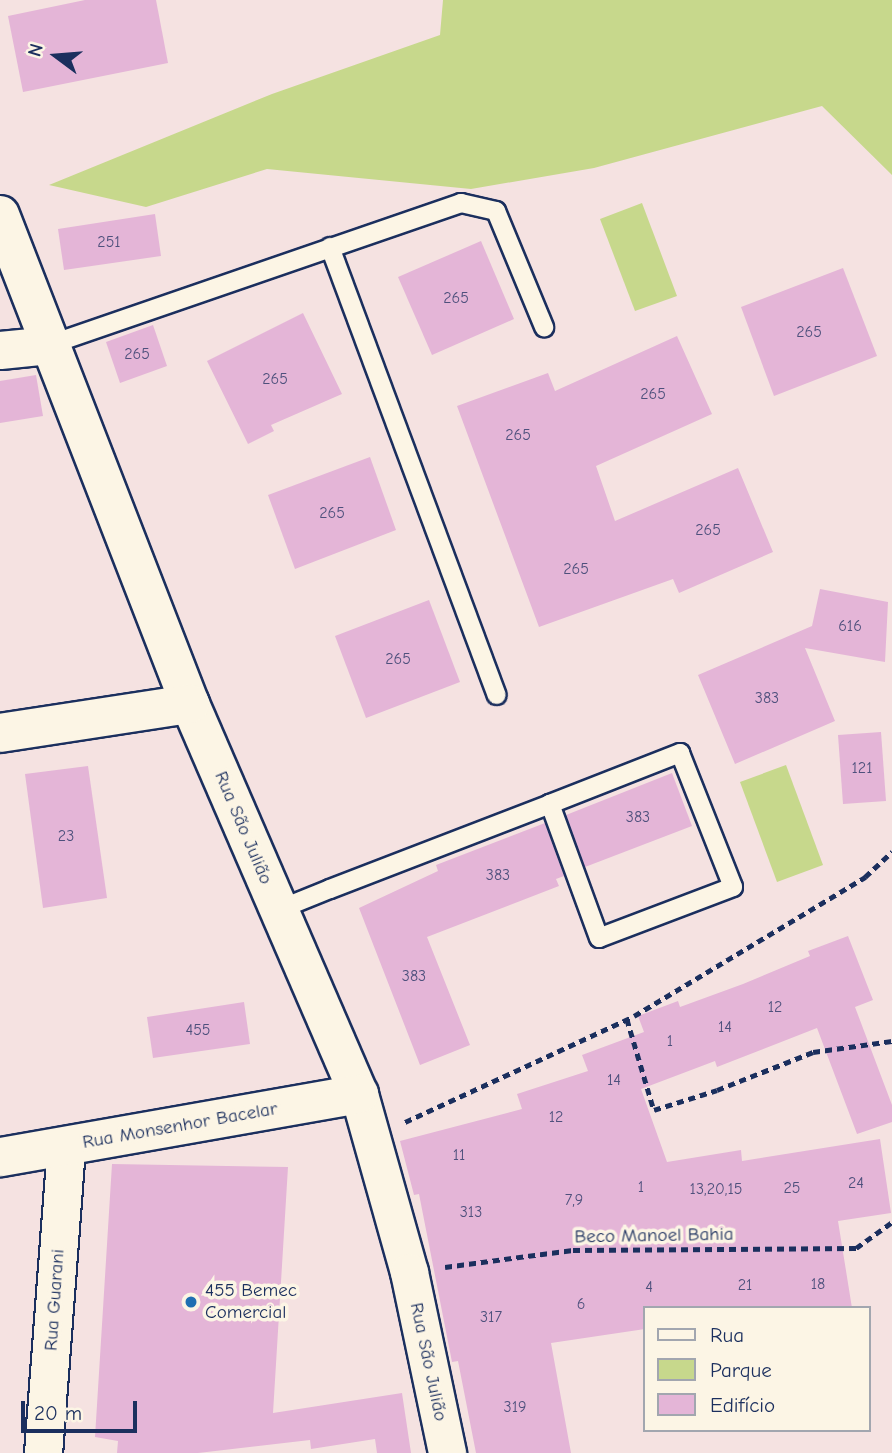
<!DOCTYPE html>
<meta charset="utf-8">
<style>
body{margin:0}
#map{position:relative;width:892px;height:1453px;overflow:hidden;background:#f5e2e1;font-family:"Comic Neue",sans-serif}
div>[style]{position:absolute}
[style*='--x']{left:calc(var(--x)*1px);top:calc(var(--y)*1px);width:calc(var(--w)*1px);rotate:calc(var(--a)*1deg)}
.green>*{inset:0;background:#c7d88c}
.building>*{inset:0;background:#e4b5d7}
.path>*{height:4.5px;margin-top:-2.25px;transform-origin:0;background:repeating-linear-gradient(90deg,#1b2f5e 0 7px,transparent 0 12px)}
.roads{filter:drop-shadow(2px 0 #1b2f5e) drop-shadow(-2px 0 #1b2f5e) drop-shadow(0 2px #1b2f5e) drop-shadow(0 -2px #1b2f5e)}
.service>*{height:18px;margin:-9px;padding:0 9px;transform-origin:9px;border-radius:9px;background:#fcf5e5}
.minor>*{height:37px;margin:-18.5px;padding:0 18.5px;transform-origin:18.5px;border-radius:18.5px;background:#fcf5e5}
.tertiary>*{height:38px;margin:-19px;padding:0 19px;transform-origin:19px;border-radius:19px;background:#fcf5e5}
.dots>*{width:19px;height:19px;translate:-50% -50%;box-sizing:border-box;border:4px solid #fcf5e5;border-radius:50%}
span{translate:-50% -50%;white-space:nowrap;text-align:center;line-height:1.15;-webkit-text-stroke:7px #fcf5e5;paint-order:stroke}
.number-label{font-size:16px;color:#4d507c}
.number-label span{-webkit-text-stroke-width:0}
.street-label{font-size:19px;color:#1b2f5e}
.poi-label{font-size:19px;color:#1b2f5e}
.left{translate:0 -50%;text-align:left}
.legend{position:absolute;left:643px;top:1306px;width:228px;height:126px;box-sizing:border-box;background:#fcf5e5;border:2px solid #a2a6af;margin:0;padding:9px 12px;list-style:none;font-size:21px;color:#1b2f5e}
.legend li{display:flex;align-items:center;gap:14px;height:35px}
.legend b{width:35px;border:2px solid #a2a6af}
.north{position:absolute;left:21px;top:21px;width:70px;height:70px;-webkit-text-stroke:5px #fcf5e5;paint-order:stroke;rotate:286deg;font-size:19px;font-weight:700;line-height:28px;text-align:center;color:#1b2f5e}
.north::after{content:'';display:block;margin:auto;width:24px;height:32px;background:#1b2f5e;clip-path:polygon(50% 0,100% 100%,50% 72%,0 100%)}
.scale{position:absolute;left:21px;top:1401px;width:116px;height:32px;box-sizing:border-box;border:4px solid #1b2f5e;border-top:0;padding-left:9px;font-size:21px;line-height:24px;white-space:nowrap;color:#1b2f5e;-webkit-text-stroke:5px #fcf5e5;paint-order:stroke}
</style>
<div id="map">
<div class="green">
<i style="clip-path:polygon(443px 0,892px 0,892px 175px,822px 106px,594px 168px,471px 189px,267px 169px,146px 207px,49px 185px,272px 94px,440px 35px)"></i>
<i style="clip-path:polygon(642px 203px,677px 296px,635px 311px,600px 219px)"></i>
<i style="clip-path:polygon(786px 765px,823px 865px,777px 882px,740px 782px)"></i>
</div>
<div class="building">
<i style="clip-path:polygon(85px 0,156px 0,168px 63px,23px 92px,8px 16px)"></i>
<i style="clip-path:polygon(155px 214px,161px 256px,64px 270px,58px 229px)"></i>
<i style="clip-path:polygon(481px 241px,514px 319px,432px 355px,398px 277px)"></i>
<i style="clip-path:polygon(843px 268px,877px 356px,774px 396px,741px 307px)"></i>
<i style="clip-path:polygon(303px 313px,342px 394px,271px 425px,274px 431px,248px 444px,207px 361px)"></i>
<i style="clip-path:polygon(153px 325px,167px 366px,120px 383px,106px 342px)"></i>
<i style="clip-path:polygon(677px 336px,712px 414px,596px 466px,615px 521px,738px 468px,773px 552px,679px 593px,673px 579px,539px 627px,457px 406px,548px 373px,555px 391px)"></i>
<i style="clip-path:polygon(36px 375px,43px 416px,0 423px,0 381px)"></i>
<i style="clip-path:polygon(370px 457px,396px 530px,295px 569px,268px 495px)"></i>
<i style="clip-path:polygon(820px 589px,888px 602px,885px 662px,805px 648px,835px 721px,735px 764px,698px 675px,812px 626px)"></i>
<i style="clip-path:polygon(429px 600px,460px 682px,366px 718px,335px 636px)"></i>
<i style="clip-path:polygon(881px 732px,886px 801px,843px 804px,838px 735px)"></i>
<i style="clip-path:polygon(88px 766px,107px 898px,43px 908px,25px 774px)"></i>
<i style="clip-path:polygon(672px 773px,692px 826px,585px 867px,566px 815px)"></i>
<i style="clip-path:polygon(545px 823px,564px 876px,556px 879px,559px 886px,427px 937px,470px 1045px,420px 1065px,359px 908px,438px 871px,436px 865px)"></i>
<i style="clip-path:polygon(848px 936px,873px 1000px,855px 1007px,892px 1105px,892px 1122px,857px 1134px,817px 1028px,717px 1067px,715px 1061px,641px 1089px,667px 1162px,741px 1150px,742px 1161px,880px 1139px,891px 1213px,838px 1221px,852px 1308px,645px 1308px,645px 1329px,551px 1343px,571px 1453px,476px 1453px,458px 1361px,452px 1362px,419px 1194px,414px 1195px,400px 1141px,522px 1109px,517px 1094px,588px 1071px,582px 1055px,644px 1032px,638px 1016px,678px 1001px,680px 1007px,743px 984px,810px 956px,808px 951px)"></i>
<i style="clip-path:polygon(244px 1002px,250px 1044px,153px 1058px,147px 1017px)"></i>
<i style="clip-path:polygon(112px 1164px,288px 1167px,273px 1413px,402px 1393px,411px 1453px,377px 1453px,375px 1439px,311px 1449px,310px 1440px,198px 1453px,117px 1453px,118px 1441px,95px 1437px)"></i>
</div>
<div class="path">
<i style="--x:627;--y:1019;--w:95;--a:73.5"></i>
<i style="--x:654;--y:1110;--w:66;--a:-17.6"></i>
<i style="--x:717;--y:1090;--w:103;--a:-21.6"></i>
<i style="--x:813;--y:1052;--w:80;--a:-7.9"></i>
<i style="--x:405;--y:1122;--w:252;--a:-24.8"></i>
<i style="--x:634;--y:1016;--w:270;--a:-31"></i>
<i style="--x:865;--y:877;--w:37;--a:-43"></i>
<i style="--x:445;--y:1267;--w:129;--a:-7.6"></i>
<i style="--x:573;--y:1250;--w:283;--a:-0.4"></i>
<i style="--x:856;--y:1248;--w:44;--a:-35.8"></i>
</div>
<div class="roads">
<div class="service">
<i style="--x:330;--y:247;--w:478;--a:69.6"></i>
<i style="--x:49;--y:345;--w:436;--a:-19"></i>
<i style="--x:461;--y:203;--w:36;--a:13"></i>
<i style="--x:496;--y:211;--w:126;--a:67.5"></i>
<i style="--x:278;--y:910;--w:56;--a:-22"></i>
<i style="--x:330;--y:889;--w:236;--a:-21.1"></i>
<i style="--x:550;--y:804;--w:140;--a:-21.4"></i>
<i style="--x:680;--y:753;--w:144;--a:68.4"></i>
<i style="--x:733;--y:887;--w:143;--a:159.2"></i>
<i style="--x:599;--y:938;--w:143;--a:-110.1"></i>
</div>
<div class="minor">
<i style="--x:0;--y:350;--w:49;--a:-5.8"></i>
<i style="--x:359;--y:1094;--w:185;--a:74.3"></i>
<i style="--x:409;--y:1272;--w:185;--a:78.1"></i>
<i style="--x:43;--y:1453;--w:307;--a:-85.7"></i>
</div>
<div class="tertiary">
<i style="--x:0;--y:215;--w:525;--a:68.77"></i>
<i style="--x:190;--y:704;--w:425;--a:66.6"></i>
<i style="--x:359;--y:1094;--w:364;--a:170"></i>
<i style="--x:0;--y:733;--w:192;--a:-8.7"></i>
</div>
</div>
<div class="dots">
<i style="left:191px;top:1302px;background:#1f6fb2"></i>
</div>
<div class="number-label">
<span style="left:109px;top:242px">251</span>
<span style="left:456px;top:298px">265</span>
<span style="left:809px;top:332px">265</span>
<span style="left:137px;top:354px">265</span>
<span style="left:275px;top:379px">265</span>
<span style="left:653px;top:394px">265</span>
<span style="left:518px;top:435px">265</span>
<span style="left:332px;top:513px">265</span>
<span style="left:708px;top:530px">265</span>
<span style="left:576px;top:569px">265</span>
<span style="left:850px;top:626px">616</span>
<span style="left:398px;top:659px">265</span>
<span style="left:767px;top:698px">383</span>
<span style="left:862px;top:768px">121</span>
<span style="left:638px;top:817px">383</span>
<span style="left:66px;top:836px">23</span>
<span style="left:498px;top:875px">383</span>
<span style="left:414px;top:976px">383</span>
<span style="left:775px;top:1007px">12</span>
<span style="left:725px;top:1027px">14</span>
<span style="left:198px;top:1030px">455</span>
<span style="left:670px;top:1041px">1</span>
<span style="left:614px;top:1080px">14</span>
<span style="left:556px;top:1117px">12</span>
<span style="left:459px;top:1155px">11</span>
<span style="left:856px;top:1183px">24</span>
<span style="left:641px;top:1187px">1</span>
<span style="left:792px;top:1188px">25</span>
<span style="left:716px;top:1189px">13,20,15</span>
<span style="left:574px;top:1200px">7,9</span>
<span style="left:471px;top:1212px">313</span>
<span style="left:818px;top:1284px">18</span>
<span style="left:745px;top:1285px">21</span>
<span style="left:649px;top:1287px">4</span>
<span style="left:581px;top:1304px">6</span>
<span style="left:491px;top:1317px">317</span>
<span style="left:515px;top:1407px">319</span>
</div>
<div class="street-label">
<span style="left:243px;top:828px;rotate:67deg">Rua São Julião</span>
<span style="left:180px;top:1126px;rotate:-10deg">Rua Monsenhor Bacelar</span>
<span style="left:654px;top:1236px;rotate:-1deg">Beco Manoel Bahia</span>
<span style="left:55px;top:1300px;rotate:-86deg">Rua Guarani</span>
<span style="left:428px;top:1362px;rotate:78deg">Rua São Julião</span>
</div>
<div class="poi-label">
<span class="left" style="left:205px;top:1302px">455 Bemec<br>Comercial</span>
</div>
<ul class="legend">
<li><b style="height:9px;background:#fcf5e5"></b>Rua</li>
<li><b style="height:19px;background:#c7d88c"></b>Parque</li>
<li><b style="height:19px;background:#e4b5d7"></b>Edifício</li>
</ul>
<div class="north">N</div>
<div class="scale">20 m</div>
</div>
